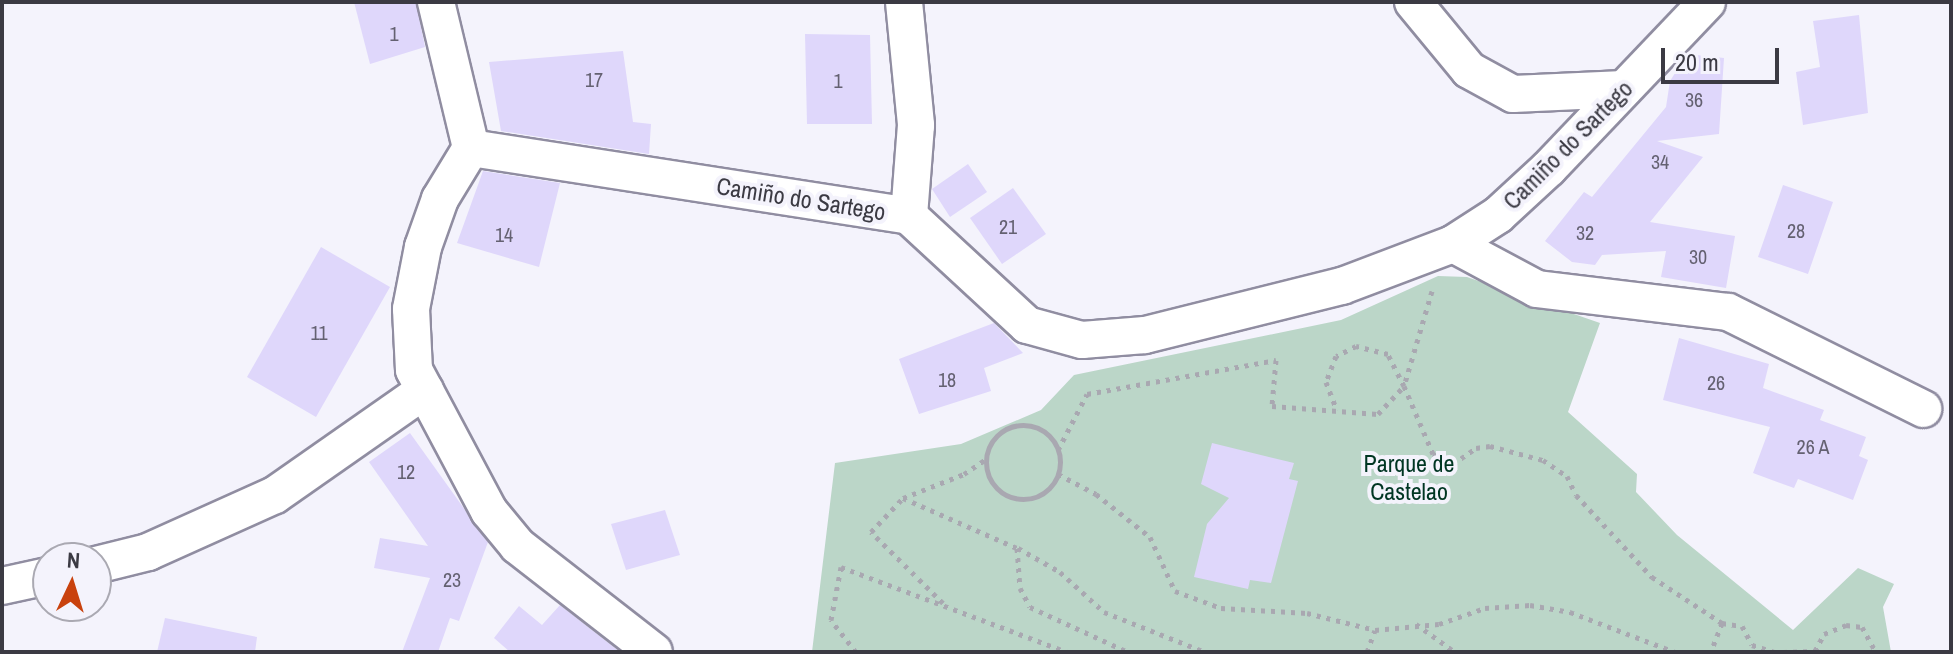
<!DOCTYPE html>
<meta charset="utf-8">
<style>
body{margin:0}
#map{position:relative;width:1953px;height:654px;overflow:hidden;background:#f4f3fc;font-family:"Archivo Narrow",sans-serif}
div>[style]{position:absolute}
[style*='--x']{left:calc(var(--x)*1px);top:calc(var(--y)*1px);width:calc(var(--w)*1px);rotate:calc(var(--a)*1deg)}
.green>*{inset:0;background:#bbd6c8}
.building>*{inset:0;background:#dfd7fb}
.path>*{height:5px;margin-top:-2.5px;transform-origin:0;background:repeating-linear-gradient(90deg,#a9a8b1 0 4px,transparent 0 10px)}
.path>.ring{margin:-2.5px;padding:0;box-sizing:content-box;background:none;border:5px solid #a9a8b1;border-radius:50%}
.roads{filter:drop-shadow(2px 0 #908da1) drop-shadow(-2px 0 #908da1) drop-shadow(0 2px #908da1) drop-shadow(0 -2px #908da1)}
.street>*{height:36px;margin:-18px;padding:0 18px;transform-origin:18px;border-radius:18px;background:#fff}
span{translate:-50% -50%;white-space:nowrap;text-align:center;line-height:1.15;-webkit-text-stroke:8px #f4f3fc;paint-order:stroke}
.number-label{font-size:20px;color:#646171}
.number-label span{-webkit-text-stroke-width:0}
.street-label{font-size:24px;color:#3b3a43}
.park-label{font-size:24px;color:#003623}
.frame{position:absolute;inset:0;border:4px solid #3b3a43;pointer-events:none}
.north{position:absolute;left:32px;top:542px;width:80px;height:80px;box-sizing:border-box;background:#f4f3fc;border:2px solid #aaa9b2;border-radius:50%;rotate:4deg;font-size:22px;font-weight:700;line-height:32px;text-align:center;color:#3b3a43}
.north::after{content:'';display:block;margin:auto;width:28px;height:36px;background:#c9420e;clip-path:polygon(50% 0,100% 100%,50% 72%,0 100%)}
.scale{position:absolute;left:1661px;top:48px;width:118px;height:36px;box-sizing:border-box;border:4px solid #3b3a43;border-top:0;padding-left:10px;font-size:24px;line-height:28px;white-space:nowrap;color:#3b3a43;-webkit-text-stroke:6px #f4f3fc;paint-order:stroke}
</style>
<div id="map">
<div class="green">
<i style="clip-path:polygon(1438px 276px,1467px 277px,1600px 323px,1568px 412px,1637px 474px,1636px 492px,1677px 535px,1793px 630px,1858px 568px,1894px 584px,1883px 607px,1891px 652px,812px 652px,835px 463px,961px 444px,1041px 410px,1074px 375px,1341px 320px)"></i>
</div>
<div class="building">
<i style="clip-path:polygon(354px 2px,416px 2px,425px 47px,370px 64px)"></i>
<i style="clip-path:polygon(1859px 15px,1868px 113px,1803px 125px,1796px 72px,1820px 67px,1813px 21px)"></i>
<i style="clip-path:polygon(805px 34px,870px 35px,872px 124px,807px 124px)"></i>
<i style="clip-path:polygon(623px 51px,633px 122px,651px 124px,649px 154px,501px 131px,489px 62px)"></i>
<i style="clip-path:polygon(1687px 54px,1724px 58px,1719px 134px,1657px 141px,1703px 157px,1650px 222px,1735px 236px,1726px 288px,1661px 277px,1666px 251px,1602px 255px,1595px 265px,1572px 262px,1545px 241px,1584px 192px,1592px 197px,1666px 107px,1670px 81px)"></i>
<i style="clip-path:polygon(968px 164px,987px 192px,950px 217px,932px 189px)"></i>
<i style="clip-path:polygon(483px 171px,560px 183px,539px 267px,457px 243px)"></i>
<i style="clip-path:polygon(1783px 185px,1833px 202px,1808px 274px,1758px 257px)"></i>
<i style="clip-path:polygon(1013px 188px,1046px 234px,1002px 264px,970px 218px)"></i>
<i style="clip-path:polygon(321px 247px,390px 287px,316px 417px,247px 377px)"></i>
<i style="clip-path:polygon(994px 323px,1023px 353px,984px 368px,991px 391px,919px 414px,899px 359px)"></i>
<i style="clip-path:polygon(1679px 338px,1769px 364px,1763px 388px,1824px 410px,1820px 420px,1866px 437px,1859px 456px,1868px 460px,1853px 500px,1798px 479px,1794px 488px,1753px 473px,1770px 427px,1663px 400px)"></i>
<i style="clip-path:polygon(410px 433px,488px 542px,459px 621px,450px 618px,438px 652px,402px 652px,430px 578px,374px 568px,380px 538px,428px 546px,369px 462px)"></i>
<i style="clip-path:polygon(1212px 443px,1294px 463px,1289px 479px,1298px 481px,1271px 583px,1250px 580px,1248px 589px,1194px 577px,1207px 524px,1229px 498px,1201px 484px)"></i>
<i style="clip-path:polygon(665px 510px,680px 555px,626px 570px,611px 524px)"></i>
<i style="clip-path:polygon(560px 605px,620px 652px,510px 652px,494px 638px,519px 606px,542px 625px)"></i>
<i style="clip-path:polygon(165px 618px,257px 637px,255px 652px,157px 652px)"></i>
</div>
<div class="path">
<i style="--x:1432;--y:291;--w:99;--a:106.4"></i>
<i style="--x:1404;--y:386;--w:74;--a:66.9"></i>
<i style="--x:1433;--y:454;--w:22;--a:27"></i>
<i style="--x:1453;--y:464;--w:28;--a:-35"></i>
<i style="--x:1476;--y:448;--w:14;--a:-8"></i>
<i style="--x:1490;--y:446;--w:55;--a:14.8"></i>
<i style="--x:1543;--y:460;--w:29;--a:34"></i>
<i style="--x:1567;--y:476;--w:21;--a:65"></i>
<i style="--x:1576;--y:495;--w:112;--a:47.2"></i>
<i style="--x:1652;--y:577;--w:84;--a:33.3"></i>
<i style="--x:1722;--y:623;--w:31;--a:111"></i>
<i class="ring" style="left:986px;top:425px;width:69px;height:69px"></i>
<i style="--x:1058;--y:450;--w:63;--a:-62.6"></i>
<i style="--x:1087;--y:394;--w:192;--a:-10.2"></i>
<i style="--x:1276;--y:360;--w:46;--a:95"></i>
<i style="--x:1272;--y:406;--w:106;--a:4.3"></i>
<i style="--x:1378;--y:414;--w:38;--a:-47"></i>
<i style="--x:1404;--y:386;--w:36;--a:-117"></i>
<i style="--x:1388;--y:354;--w:33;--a:-166"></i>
<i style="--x:1356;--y:346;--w:22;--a:153"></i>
<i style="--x:1336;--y:356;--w:28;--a:111"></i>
<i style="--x:1326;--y:382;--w:30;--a:69"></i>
<i style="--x:1058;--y:474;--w:43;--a:27.8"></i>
<i style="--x:1096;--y:494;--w:69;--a:38.5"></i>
<i style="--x:1150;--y:537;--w:60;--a:65.2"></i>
<i style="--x:1175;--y:591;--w:49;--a:20.3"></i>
<i style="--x:1221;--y:608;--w:86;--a:3.3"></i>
<i style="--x:1307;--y:613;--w:70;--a:14"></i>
<i style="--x:903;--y:498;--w:124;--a:23.7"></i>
<i style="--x:1017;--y:548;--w:40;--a:85.7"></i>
<i style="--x:1020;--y:588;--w:21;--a:62"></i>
<i style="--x:1030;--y:607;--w:108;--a:24.7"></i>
<i style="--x:1018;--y:548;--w:48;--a:29.7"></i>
<i style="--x:1060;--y:572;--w:59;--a:42.3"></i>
<i style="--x:1104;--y:612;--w:109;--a:21.6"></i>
<i style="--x:943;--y:603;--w:101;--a:-135.4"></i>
<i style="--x:871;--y:532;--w:47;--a:-46.7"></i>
<i style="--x:903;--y:498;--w:66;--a:-21.5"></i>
<i style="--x:964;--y:474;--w:27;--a:-34"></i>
<i style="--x:1722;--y:623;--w:20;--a:9"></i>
<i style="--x:1742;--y:626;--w:21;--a:62"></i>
<i style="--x:1752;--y:645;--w:24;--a:17"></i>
<i style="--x:1416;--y:624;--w:48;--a:35.7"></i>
<i style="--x:856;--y:652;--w:41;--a:-128"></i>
<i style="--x:831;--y:620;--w:54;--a:-79.3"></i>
<i style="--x:841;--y:567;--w:241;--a:20.6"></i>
<i style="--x:1367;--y:652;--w:23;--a:-70"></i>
<i style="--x:1375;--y:630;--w:64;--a:-5.4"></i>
<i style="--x:1439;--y:624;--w:49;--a:-19.2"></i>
<i style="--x:1485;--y:608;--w:45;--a:-3.8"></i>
<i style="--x:1530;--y:605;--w:41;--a:9.9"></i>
<i style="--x:1570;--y:612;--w:112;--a:20.9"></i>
<i style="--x:1783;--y:652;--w:32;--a:-2"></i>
<i style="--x:1815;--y:651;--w:19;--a:-62"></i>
<i style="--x:1824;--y:634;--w:24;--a:-22"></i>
<i style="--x:1846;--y:625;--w:16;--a:7"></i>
<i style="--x:1862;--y:627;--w:29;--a:61"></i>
</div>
<div class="roads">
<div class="street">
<i style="--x:436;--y:2;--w:150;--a:76.5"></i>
<i style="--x:904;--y:2;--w:124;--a:84.4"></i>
<i style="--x:916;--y:125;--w:91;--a:94.4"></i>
<i style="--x:1413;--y:2;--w:88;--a:50.5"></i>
<i style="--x:1469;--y:70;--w:50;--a:28.6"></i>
<i style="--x:1513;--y:94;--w:111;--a:-2.6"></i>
<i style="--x:471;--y:148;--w:443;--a:8.8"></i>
<i style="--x:909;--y:216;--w:161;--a:42.7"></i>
<i style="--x:1027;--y:325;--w:57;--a:15.3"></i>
<i style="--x:1082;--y:340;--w:63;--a:-4.5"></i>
<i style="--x:1145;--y:335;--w:203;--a:-14"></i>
<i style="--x:1342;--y:286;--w:119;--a:-20.7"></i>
<i style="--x:1453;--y:244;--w:54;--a:-32.8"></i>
<i style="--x:1498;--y:215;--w:69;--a:-42.7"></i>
<i style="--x:1549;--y:168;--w:229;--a:-46.4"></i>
<i style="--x:471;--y:148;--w:60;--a:121.3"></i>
<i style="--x:440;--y:199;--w:51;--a:109.5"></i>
<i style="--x:423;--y:247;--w:63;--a:101"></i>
<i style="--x:411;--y:309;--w:61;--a:87.2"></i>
<i style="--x:414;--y:370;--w:160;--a:62"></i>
<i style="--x:489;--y:511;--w:45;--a:50.4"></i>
<i style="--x:518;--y:546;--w:172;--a:37.9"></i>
<i style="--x:1453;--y:244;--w:95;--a:28.2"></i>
<i style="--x:1537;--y:289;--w:192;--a:6.9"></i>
<i style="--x:1728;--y:312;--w:218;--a:26.4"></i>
<i style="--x:96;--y:565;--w:54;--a:-14"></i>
<i style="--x:148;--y:552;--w:139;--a:-24.2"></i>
<i style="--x:275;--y:495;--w:183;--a:-35"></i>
<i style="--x:2;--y:586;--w:47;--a:-12.3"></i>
</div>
</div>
<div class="number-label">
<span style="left:394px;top:33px">1</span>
<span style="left:594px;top:79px">17</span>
<span style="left:838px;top:80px">1</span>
<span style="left:1694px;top:99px">36</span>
<span style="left:1660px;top:161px">34</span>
<span style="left:1008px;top:226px">21</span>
<span style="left:1796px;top:230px">28</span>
<span style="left:1585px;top:232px">32</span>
<span style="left:504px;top:234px">14</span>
<span style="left:1698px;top:256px">30</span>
<span style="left:319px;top:332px">11</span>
<span style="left:947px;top:379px">18</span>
<span style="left:1716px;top:382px">26</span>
<span style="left:1813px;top:446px">26 A</span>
<span style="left:406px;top:471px">12</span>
<span style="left:452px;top:579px">23</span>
</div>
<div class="street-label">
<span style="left:1568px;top:145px;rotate:-45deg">Camiño do Sartego</span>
<span style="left:801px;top:199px;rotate:9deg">Camiño do Sartego</span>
</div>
<div class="park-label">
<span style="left:1409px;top:478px">Parque de<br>Castelao</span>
</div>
<div class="frame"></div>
<div class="north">N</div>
<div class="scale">20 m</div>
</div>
